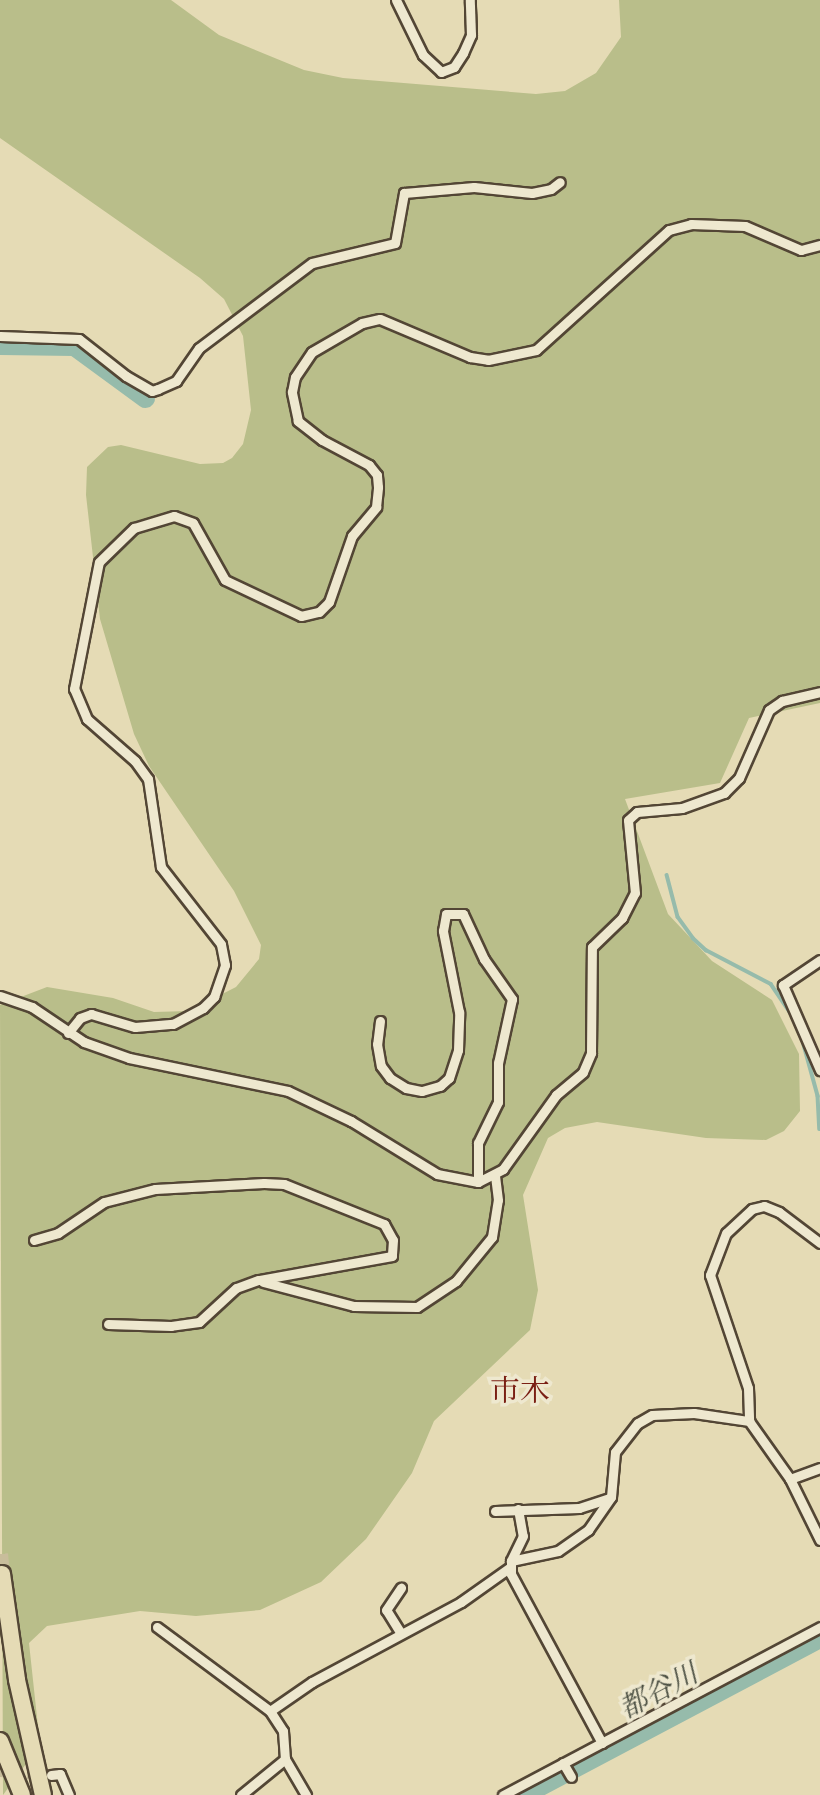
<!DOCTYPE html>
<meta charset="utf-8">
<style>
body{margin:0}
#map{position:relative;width:820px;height:1795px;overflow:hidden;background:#e5dbb5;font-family:"IM FELL DW Pica","Noto Serif JP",serif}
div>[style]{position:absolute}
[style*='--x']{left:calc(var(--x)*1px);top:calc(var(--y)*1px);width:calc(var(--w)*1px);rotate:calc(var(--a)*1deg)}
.green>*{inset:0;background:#b9be8a}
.stream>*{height:3.5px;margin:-1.75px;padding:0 1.75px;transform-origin:1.75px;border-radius:1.75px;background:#96bbab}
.river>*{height:19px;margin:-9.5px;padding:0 9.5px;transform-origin:9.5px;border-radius:9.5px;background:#96bbab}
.street-tunnel>*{height:9px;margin-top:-4.5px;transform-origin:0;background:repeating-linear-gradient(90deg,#c8bd9b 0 9px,transparent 0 13.5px)}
.highway-tunnel>*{height:16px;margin-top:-8px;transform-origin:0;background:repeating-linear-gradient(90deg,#c8bd9b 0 16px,transparent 0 24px)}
.roads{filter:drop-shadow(2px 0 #534635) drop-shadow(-2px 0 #534635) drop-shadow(0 2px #534635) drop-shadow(0 -2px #534635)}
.street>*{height:9px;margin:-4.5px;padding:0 4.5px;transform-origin:4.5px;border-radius:4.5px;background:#eee8cf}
.highway>*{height:16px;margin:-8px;padding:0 8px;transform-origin:8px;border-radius:8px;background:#e5dbb5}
span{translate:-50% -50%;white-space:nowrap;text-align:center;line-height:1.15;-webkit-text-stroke:7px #eee8cf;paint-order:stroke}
.water-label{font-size:28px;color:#4b4f42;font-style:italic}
.quarter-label{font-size:30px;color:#7a1f14}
</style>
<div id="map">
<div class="green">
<i style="clip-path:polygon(0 0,171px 0,219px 35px,304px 70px,343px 78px,536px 94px,565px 91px,596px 73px,621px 37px,619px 0,820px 0,820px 703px,749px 718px,720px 783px,625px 799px,668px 914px,712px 961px,772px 1000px,799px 1054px,800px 1111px,784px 1131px,766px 1140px,706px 1138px,597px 1122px,565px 1128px,548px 1138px,523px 1195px,538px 1290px,530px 1330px,434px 1421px,412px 1473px,366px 1539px,321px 1582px,260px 1610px,196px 1616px,140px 1611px,47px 1626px,29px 1643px,40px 1745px,3px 1795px,0 1005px,47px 987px,113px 998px,154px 1012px,189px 1011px,236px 987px,259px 959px,261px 945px,234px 891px,149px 766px,134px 734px,100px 619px,86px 495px,87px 467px,108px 447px,121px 445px,200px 464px,223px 463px,232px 458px,243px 444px,251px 410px,243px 336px,224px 299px,200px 278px,0 138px)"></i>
</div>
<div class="stream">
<i style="--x:667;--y:875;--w:43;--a:75.3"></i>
<i style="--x:678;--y:917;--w:26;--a:54"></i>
<i style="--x:693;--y:938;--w:18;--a:43"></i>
<i style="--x:706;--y:950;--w:73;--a:27.6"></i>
<i style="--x:771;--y:984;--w:34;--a:56"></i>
<i style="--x:804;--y:1045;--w:53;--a:74.6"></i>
<i style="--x:818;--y:1096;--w:33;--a:87"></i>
</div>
<div class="river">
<i style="--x:0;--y:345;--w:74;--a:0.8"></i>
<i style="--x:74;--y:346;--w:88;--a:36.2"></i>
<i style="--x:523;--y:1795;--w:336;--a:-27.9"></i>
</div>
<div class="street-tunnel">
<i style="--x:0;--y:1772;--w:40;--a:4.3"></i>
</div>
<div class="highway-tunnel">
<i style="--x:0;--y:1554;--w:20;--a:84"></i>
</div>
<div class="roads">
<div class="street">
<i style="--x:396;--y:0;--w:61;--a:63.9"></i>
<i style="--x:423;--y:55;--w:25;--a:43"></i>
<i style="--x:441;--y:72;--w:14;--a:-21"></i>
<i style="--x:454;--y:67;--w:17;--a:-57"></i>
<i style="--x:463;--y:53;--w:20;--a:-66"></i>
<i style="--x:471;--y:35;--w:35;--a:-92"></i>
<i style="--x:0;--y:336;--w:79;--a:2.2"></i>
<i style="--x:79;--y:339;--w:60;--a:38.2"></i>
<i style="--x:126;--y:376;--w:30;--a:30"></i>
<i style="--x:152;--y:391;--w:6;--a:-18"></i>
<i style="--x:158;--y:389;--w:20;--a:-24"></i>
<i style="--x:176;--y:381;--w:40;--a:-55.1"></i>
<i style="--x:199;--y:348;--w:141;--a:-37"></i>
<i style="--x:312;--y:263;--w:85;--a:-13.5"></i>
<i style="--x:395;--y:243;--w:51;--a:-79.8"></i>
<i style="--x:404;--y:193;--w:70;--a:-4.9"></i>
<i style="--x:474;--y:187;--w:58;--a:5.9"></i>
<i style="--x:532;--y:193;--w:19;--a:-12"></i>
<i style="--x:551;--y:189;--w:11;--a:-38"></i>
<i style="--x:820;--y:960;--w:45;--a:146"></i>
<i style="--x:783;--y:985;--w:93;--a:66.5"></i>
<i style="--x:0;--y:996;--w:34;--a:19"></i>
<i style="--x:32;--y:1007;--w:63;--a:33.9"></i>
<i style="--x:84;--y:1042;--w:48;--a:19.6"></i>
<i style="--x:129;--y:1058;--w:162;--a:11.7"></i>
<i style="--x:288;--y:1091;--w:70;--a:25.5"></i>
<i style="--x:351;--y:1121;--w:101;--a:31.6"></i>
<i style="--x:437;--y:1174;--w:42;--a:11"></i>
<i style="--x:478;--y:1182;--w:28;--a:-27"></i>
<i style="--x:503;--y:1169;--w:91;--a:-54.4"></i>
<i style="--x:556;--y:1095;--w:35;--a:-40"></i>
<i style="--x:583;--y:1072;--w:21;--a:-67"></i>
<i style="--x:591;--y:1053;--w:106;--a:-89.5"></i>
<i style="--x:592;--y:947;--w:42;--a:-44"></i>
<i style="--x:622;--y:918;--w:28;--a:-63"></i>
<i style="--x:635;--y:893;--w:73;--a:-95.5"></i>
<i style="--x:628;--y:820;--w:12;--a:-42"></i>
<i style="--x:637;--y:812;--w:45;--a:-5.1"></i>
<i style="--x:682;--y:808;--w:45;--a:-19.7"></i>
<i style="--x:724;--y:793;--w:21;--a:-45"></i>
<i style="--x:739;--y:778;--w:74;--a:-66.2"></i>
<i style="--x:769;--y:710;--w:16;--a:-35"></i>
<i style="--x:782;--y:701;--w:39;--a:-13"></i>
<i style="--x:380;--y:1021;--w:23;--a:97"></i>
<i style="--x:377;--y:1044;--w:22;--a:80"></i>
<i style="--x:381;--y:1066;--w:15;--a:53"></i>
<i style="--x:390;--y:1078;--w:19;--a:32"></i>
<i style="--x:406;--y:1088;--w:16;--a:11"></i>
<i style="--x:422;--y:1091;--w:19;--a:-16"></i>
<i style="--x:440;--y:1086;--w:12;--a:-42"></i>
<i style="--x:449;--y:1078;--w:29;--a:-72"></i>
<i style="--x:458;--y:1050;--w:38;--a:-88"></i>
<i style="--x:459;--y:1012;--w:83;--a:-101.2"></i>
<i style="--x:443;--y:931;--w:17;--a:-80"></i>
<i style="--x:446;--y:914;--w:17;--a:0"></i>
<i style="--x:463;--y:914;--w:50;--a:65"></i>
<i style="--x:484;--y:959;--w:49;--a:55"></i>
<i style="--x:512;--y:999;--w:66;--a:102.3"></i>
<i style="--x:498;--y:1063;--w:39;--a:90"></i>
<i style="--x:498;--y:1102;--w:46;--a:116"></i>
<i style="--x:478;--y:1143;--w:39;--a:90"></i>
<i style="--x:68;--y:1033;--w:19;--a:-51"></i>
<i style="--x:80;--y:1018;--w:12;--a:-20"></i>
<i style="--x:91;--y:1014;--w:46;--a:16.5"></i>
<i style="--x:135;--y:1027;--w:38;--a:-5"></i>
<i style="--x:173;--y:1024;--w:34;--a:-28"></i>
<i style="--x:203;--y:1008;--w:16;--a:-45"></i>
<i style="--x:214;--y:997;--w:34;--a:-71"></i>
<i style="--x:225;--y:965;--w:21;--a:-101"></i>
<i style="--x:221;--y:944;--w:98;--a:-127.9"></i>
<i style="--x:161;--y:867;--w:89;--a:-98.4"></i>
<i style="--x:148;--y:779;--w:22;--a:-126"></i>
<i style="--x:135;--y:761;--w:64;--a:-138.8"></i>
<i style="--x:87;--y:719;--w:33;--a:-113"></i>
<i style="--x:74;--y:689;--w:129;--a:-78.9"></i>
<i style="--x:99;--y:562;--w:49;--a:-44.2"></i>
<i style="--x:134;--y:528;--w:42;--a:-16.7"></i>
<i style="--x:174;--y:516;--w:20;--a:20"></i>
<i style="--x:193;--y:523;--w:65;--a:60.7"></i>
<i style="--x:225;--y:580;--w:84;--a:25.3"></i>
<i style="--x:301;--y:616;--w:18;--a:-13"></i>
<i style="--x:319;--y:612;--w:14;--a:-45"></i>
<i style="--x:329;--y:602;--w:70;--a:-70.8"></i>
<i style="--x:352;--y:536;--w:38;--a:-50"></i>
<i style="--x:376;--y:507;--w:20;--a:-84"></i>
<i style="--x:378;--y:487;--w:12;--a:-95"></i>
<i style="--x:377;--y:475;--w:13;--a:-129"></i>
<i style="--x:369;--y:465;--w:53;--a:-152"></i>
<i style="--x:322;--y:440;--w:31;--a:-142"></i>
<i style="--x:298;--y:421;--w:30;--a:-102"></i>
<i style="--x:292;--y:392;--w:15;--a:-79"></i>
<i style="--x:295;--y:377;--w:30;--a:-56"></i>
<i style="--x:312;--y:352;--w:58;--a:-30.1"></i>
<i style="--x:362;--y:323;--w:18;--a:-13"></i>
<i style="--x:380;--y:319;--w:98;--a:22.9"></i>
<i style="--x:470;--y:357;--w:18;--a:9"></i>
<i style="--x:488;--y:360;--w:49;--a:-11.8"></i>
<i style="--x:536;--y:350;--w:179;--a:-42.1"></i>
<i style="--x:669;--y:230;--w:23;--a:-15"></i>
<i style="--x:691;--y:224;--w:54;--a:2.1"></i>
<i style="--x:745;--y:226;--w:61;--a:23.2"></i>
<i style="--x:801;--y:250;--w:20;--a:-15"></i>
<i style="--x:34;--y:1240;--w:25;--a:-16"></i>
<i style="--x:58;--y:1233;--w:55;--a:-34"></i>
<i style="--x:104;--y:1202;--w:53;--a:-14.3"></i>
<i style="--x:155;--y:1189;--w:109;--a:-3.2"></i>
<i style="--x:264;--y:1183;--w:20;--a:3"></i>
<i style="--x:284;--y:1184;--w:108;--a:21.8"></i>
<i style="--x:384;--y:1224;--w:18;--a:61"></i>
<i style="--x:393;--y:1240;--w:16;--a:94"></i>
<i style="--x:392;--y:1256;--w:136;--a:169.8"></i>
<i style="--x:258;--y:1280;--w:23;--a:160"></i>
<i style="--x:236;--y:1288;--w:50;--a:137.4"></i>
<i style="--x:199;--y:1322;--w:28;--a:172"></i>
<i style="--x:171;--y:1326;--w:63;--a:-178.2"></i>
<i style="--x:820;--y:1243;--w:51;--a:-142.9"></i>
<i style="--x:779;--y:1212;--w:16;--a:-158"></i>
<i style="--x:764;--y:1206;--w:12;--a:166"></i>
<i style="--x:752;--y:1209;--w:35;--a:137"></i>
<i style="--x:726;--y:1233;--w:45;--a:110.9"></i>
<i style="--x:710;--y:1275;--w:119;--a:71.4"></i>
<i style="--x:748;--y:1388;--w:33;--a:88"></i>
<i style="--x:749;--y:1421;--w:71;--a:54.7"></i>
<i style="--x:790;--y:1479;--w:68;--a:63.8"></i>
<i style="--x:263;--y:1282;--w:94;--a:14.8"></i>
<i style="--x:354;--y:1306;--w:63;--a:0.9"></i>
<i style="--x:417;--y:1307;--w:47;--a:-33.7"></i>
<i style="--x:456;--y:1281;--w:57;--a:-50.7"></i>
<i style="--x:492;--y:1237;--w:37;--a:-81"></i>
<i style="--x:498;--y:1200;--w:25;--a:-97"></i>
<i style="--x:790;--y:1479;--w:32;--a:-20"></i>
<i style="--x:518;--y:1509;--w:27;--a:80"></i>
<i style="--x:523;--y:1536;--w:28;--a:116"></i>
<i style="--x:511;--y:1561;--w:13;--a:90"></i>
<i style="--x:511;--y:1574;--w:192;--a:61.7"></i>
<i style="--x:495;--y:1511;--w:84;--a:-2"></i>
<i style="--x:579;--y:1508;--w:32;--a:-18"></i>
<i style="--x:511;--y:1561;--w:48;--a:-12"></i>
<i style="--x:558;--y:1551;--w:37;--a:-35"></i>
<i style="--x:588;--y:1530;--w:40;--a:-55.1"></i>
<i style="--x:611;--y:1497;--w:45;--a:-84.9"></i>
<i style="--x:615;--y:1452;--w:37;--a:-52"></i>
<i style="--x:638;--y:1423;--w:16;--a:-30"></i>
<i style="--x:652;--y:1415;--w:42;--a:-2.7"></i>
<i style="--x:694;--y:1413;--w:56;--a:8.3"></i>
<i style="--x:157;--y:1627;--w:141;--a:36.6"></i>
<i style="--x:270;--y:1711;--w:24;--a:57"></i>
<i style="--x:283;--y:1731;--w:28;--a:86"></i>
<i style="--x:285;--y:1759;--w:42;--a:59.7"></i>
<i style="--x:400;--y:1632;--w:26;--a:-122"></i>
<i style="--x:386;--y:1610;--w:27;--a:-56"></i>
<i style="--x:270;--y:1711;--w:51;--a:-34.6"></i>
<i style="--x:312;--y:1682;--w:169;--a:-28.2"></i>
<i style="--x:461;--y:1602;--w:59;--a:-35.3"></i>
<i style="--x:563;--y:1763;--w:16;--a:60"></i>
<i style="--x:51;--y:1775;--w:9;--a:-6"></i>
<i style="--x:60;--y:1774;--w:23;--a:67"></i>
<i style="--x:241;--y:1795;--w:57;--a:-39.3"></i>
<i style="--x:503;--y:1795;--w:359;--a:-27.9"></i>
</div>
<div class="highway">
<i style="--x:2;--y:1574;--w:107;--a:81.9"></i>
<i style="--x:17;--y:1680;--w:118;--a:77.3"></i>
<i style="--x:0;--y:1741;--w:58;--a:67.8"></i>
</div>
</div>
<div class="water-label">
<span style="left:659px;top:1692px;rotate:-28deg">都谷川</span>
</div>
<div class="quarter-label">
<span style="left:520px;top:1393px">市木</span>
</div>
</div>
